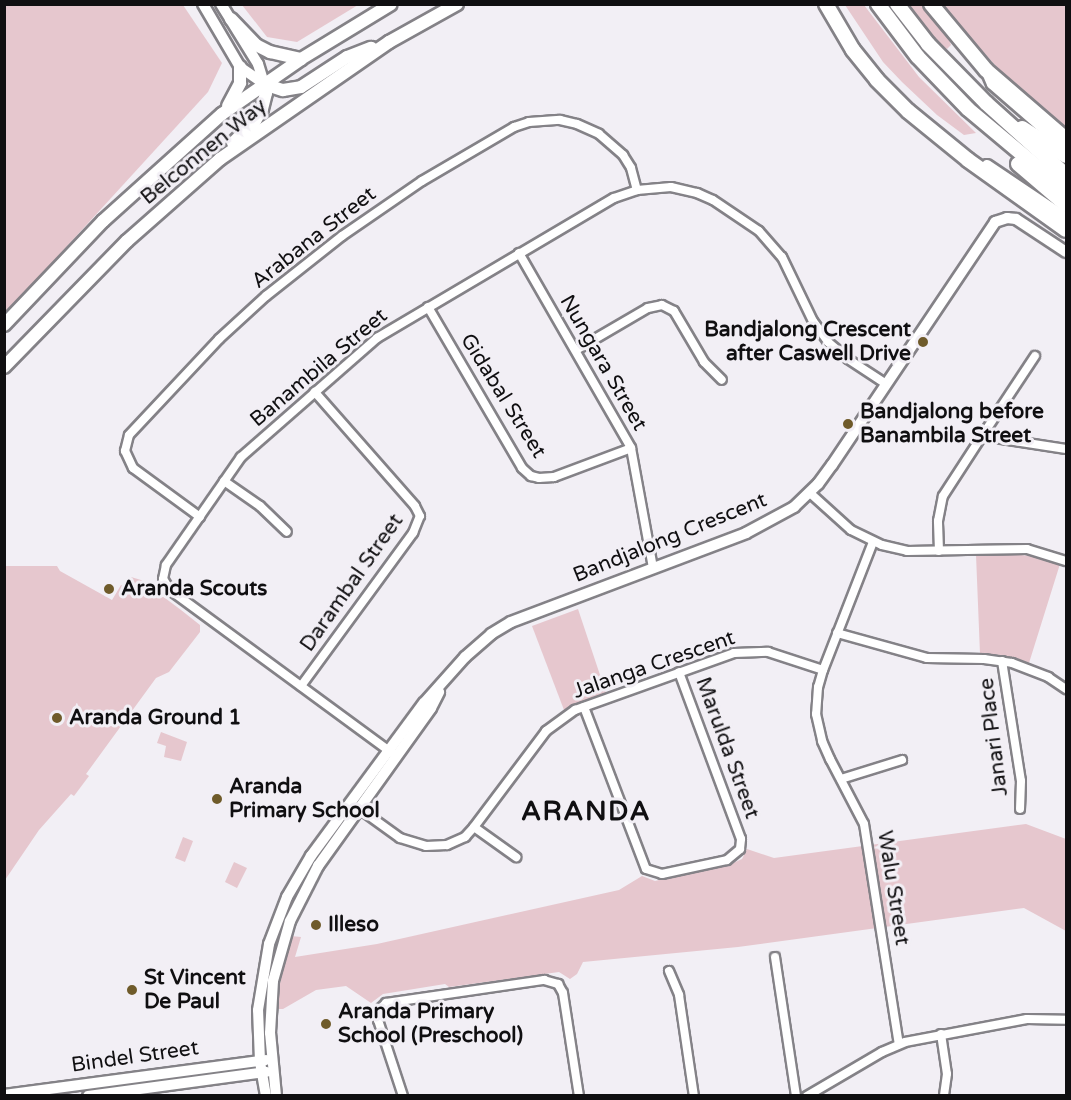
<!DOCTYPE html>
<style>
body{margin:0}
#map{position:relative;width:1071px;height:1100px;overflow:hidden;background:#f2eff5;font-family:"Varela Round",sans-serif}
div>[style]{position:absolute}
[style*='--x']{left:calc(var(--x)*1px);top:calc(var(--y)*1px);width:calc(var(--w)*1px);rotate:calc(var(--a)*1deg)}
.green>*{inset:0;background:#e6c7ce}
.roads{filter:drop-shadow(2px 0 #848287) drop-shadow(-2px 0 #848287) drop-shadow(0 2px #848287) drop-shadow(0 -2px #848287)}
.street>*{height:8px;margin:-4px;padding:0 4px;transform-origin:4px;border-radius:4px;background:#fff}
.secondary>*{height:10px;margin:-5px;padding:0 5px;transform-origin:5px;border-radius:5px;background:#fff}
.primary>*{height:12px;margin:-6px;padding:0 6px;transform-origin:6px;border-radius:6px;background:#fff}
.highway>*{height:14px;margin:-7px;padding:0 7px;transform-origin:7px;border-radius:7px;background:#fff}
.dots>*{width:16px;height:16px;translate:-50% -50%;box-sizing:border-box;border:3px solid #f2eff5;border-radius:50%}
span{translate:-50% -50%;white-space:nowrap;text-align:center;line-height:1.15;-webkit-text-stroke:6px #f2eff5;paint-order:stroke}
.street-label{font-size:21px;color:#100f11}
.poi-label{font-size:21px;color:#100f11;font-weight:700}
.right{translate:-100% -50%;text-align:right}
.left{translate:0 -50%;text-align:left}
.district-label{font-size:27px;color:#100f11;font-weight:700;letter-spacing:1.5px}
.frame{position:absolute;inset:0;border:6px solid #100f11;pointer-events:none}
</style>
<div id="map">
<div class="green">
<i style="clip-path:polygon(5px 4px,183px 5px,222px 63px,208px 92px,5px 314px)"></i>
<i style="clip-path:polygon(242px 5px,358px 5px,297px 42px,267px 37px)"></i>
<i style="clip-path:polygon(845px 5px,864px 5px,919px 77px,976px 133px,964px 135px,937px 115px,902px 82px,883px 62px)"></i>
<i style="clip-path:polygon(907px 5px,924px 5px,946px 32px,951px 45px,947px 49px,933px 39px)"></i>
<i style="clip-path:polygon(940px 5px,1066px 5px,1066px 127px,1006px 77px)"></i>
<i style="clip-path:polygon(1015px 554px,1043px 558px,1060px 564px,1029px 663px,1002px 655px,980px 654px,976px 555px)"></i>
<i style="clip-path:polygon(5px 566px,57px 566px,60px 571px,112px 600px,121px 585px,125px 587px,131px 577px,141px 580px,181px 610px,200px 625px,200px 632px,169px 672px,156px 678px,86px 774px,89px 776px,74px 796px,71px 794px,39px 830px,5px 880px)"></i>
<i style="clip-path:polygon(578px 609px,606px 693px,564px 710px,532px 626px)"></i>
<i style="clip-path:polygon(161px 732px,187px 742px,181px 761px,164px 757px,166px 746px,157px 743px)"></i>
<i style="clip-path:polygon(1026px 824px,1066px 839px,1066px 931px,1024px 908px,738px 947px,583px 962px,577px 974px,570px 979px,559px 972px,449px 987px,445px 984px,383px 994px,371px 1003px,346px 986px,316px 990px,283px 1009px,274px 1009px,291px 936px,301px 937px,295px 957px,377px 944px,619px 890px,642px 876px,655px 881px,733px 863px,742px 859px,747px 849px,774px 858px)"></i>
<i style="clip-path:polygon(183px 837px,193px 841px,185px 862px,175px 858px)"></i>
<i style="clip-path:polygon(234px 862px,247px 868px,237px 888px,225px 882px)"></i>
</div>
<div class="roads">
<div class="street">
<i style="--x:519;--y:253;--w:225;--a:60.1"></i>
<i style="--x:631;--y:448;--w:122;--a:79.6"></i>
<i style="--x:428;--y:307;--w:186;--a:59.7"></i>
<i style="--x:522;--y:468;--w:12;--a:42"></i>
<i style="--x:531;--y:476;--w:8;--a:14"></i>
<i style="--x:539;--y:478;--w:15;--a:-4"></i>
<i style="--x:554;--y:477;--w:82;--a:-20.6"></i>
<i style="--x:576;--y:350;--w:83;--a:-30.3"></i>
<i style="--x:648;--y:308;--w:14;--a:-12"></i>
<i style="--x:662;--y:305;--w:13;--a:27"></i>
<i style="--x:674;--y:311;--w:59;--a:59.5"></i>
<i style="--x:704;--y:362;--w:25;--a:45"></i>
<i style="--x:982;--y:436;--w:96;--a:-56.5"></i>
<i style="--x:224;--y:481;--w:44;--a:34.8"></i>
<i style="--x:260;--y:506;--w:37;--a:44"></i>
<i style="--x:810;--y:493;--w:55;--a:42.1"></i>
<i style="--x:851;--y:530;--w:34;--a:26"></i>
<i style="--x:882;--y:545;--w:26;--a:13"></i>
<i style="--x:907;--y:551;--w:120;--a:-1"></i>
<i style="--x:1027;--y:549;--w:41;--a:17.1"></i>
<i style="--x:200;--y:517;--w:83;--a:-143.8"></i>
<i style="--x:133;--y:468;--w:19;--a:-115"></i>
<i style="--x:125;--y:451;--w:16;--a:-76"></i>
<i style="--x:129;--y:435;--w:132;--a:-46.8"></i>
<i style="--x:219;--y:339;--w:64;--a:-42.5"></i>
<i style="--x:266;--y:296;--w:97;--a:-38.3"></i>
<i style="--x:342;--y:236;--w:97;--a:-34.5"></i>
<i style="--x:422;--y:181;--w:107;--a:-30.4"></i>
<i style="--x:514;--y:127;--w:16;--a:-18"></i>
<i style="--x:529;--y:122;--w:31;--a:-4"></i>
<i style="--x:560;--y:120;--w:17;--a:13"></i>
<i style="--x:577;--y:124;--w:24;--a:24"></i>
<i style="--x:599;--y:134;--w:32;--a:41"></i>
<i style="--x:623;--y:155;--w:15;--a:58"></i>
<i style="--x:631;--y:168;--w:23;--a:75"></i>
<i style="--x:873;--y:542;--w:137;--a:111.3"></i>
<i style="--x:823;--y:670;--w:18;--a:106"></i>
<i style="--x:818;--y:687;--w:27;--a:94"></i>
<i style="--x:816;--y:714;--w:28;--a:77"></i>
<i style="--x:822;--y:741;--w:20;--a:66"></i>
<i style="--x:830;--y:759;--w:73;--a:62.4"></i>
<i style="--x:864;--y:824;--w:223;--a:81"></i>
<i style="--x:939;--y:551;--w:30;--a:-92"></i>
<i style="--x:938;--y:521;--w:25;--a:-79"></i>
<i style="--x:943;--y:496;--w:72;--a:-57"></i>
<i style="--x:982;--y:436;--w:85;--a:8.8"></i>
<i style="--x:837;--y:633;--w:93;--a:15.5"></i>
<i style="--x:927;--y:658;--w:57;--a:1"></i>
<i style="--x:984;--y:659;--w:28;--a:8"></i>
<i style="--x:1012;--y:663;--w:39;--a:21"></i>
<i style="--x:1048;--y:677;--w:22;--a:34"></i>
<i style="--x:1002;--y:661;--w:121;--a:81"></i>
<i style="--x:1021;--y:781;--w:28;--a:92"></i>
<i style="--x:301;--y:686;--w:190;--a:-53.8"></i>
<i style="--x:413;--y:533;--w:18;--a:-68"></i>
<i style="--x:420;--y:516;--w:11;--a:-117"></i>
<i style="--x:415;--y:506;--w:152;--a:-131.3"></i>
<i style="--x:584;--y:707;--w:173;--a:69.1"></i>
<i style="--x:646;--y:869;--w:17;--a:17"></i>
<i style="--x:662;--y:874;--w:66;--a:-12.2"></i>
<i style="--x:727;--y:860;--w:17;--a:-40"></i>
<i style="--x:740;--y:849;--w:10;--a:-84"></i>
<i style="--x:741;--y:839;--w:178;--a:-110.4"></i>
<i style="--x:392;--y:753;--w:275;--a:-143.7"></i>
<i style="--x:170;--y:590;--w:13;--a:-122"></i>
<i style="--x:163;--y:579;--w:14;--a:-78"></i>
<i style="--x:166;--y:565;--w:131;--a:-55.2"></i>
<i style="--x:241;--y:457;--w:181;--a:-41.2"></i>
<i style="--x:377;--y:338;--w:275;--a:-30.6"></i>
<i style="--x:614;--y:198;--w:24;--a:-19"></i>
<i style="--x:637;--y:190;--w:34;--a:-5"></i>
<i style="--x:671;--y:187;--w:27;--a:13"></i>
<i style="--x:697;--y:193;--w:17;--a:24"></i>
<i style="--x:713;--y:200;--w:55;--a:34"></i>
<i style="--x:759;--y:231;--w:35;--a:49"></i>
<i style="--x:782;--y:257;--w:71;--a:64.2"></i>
<i style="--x:813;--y:321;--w:26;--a:54"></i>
<i style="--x:828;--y:342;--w:26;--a:40"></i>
<i style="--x:848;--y:359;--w:45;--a:33.3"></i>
<i style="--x:841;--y:779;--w:64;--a:-17.3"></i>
<i style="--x:357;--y:807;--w:53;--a:35.8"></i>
<i style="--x:400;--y:838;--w:27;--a:17"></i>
<i style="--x:426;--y:846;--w:21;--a:-3"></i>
<i style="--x:447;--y:845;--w:20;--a:-24"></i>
<i style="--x:465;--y:837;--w:13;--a:-48"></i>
<i style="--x:474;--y:827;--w:120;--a:-53.1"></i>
<i style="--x:546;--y:731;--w:36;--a:-36"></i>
<i style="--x:575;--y:710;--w:169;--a:-19.7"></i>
<i style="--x:734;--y:653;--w:34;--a:-2"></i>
<i style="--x:768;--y:652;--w:58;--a:18.1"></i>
<i style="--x:474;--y:827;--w:52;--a:35.5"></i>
<i style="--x:775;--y:957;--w:141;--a:81.4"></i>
<i style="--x:669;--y:971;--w:26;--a:67"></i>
<i style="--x:679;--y:995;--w:102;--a:81.6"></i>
<i style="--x:941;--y:1034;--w:40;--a:81.5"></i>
<i style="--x:947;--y:1074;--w:22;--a:98"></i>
<i style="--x:403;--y:1096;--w:80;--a:-108.2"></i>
<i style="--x:378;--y:1020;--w:12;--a:-76"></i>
<i style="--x:381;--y:1008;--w:7;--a:-45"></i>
<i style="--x:386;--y:1003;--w:160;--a:-8.3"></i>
<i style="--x:544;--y:980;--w:15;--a:16"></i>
<i style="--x:558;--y:984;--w:10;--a:61"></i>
<i style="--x:563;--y:993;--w:104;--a:81.2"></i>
<i style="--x:807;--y:1096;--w:87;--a:-30.4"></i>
<i style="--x:882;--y:1052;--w:25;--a:-23"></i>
<i style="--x:905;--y:1042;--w:124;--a:-10.7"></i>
<i style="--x:1027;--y:1019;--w:39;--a:1"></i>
</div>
<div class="secondary">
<i style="--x:203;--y:4;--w:73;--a:59.6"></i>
<i style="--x:240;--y:67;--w:29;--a:35"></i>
<i style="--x:221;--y:4;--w:70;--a:58.3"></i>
<i style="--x:258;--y:64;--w:21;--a:73"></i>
<i style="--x:986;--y:70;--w:15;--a:67"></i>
<i style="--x:992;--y:84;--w:98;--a:40.9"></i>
<i style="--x:987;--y:165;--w:95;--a:33.9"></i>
<i style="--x:4;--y:1095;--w:264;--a:-7.6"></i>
<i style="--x:88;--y:1096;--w:180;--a:-7.7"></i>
<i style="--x:266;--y:1096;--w:36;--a:-100"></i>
<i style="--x:260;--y:1061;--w:51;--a:-92.2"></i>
<i style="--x:258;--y:1010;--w:67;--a:-80.5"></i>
<i style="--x:269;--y:944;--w:50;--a:-69"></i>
<i style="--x:287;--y:897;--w:48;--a:-59.7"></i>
<i style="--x:311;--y:856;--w:190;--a:-53.6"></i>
<i style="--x:424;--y:703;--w:62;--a:-48.3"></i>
<i style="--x:465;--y:657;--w:35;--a:-41"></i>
<i style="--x:491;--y:634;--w:23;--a:-31"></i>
<i style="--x:511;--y:622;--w:251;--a:-20.7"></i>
<i style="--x:746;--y:533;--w:55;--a:-28.4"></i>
<i style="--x:794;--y:507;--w:33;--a:-44"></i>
<i style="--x:818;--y:484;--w:24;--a:-54"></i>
<i style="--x:832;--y:465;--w:293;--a:-56.1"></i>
<i style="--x:995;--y:222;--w:13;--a:-18"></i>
<i style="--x:1007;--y:218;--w:9;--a:6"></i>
<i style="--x:1016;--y:219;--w:60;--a:33.4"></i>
<i style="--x:276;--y:1096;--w:63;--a:-95.4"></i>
<i style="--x:270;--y:1033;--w:52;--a:-86.7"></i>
<i style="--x:273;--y:981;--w:62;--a:-74.2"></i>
<i style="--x:290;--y:921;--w:62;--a:-63"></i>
<i style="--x:318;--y:866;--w:194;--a:-54.4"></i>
<i style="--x:431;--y:708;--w:18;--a:-63"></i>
</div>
<div class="primary">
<i style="--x:231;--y:19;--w:36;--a:46"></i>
<i style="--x:256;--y:45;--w:16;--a:27"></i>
<i style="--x:270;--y:52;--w:32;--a:13"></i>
<i style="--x:264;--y:84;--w:20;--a:18"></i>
<i style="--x:283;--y:90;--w:18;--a:-9"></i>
<i style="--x:301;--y:87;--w:55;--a:-33.1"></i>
<i style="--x:347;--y:57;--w:26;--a:-21"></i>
<i style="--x:228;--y:106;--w:26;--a:-62"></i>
<i style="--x:240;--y:83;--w:16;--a:-90"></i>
<i style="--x:233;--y:143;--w:31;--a:-45"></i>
<i style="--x:255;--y:121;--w:14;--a:-60"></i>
<i style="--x:262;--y:109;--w:16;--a:-76"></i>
<i style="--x:266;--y:93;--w:9;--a:-103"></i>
<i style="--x:4;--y:325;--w:144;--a:-46.4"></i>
<i style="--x:103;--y:221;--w:160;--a:-42"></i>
<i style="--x:222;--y:114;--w:96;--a:-34.8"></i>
<i style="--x:301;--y:59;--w:105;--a:-31.4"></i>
<i style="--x:4;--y:367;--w:176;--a:-45.7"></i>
<i style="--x:127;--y:241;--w:124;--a:-41.4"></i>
<i style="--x:220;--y:159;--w:206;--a:-34.7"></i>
<i style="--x:389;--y:42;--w:78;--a:-29.2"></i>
</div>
<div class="highway">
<i style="--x:826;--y:4;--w:53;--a:59.6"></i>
<i style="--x:853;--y:50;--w:38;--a:51"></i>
<i style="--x:877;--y:80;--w:44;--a:45"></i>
<i style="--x:908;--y:111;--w:77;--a:39.2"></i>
<i style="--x:968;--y:160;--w:120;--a:35.5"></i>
<i style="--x:878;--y:4;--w:66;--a:53"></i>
<i style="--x:918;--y:57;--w:72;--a:46.1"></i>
<i style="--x:968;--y:109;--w:128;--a:39.9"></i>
<i style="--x:897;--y:4;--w:51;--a:52.2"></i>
<i style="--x:928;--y:44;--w:83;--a:45.5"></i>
<i style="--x:986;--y:103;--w:108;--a:42"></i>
<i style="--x:931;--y:4;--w:86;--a:50.2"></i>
<i style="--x:986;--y:70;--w:106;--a:40.8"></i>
<i style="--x:1022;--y:128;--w:52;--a:32.5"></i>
<i style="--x:1018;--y:164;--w:63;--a:40.5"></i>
</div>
</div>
<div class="dots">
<i style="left:923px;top:342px;background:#6f5b2a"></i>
<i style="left:848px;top:424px;background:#6f5b2a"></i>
<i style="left:109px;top:589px;background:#6f5b2a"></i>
<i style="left:57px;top:718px;background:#6f5b2a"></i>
<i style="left:217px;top:799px;background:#6f5b2a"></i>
<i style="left:316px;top:925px;background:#6f5b2a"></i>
<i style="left:132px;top:990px;background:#6f5b2a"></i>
<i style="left:326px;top:1024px;background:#6f5b2a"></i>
</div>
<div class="street-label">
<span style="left:204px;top:152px;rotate:-39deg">Belconnen Way</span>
<span style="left:314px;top:238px;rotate:-38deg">Arabana Street</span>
<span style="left:603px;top:363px;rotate:60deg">Nungara Street</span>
<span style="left:319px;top:368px;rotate:-40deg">Banambila Street</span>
<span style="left:503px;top:396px;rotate:58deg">Gidabal Street</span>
<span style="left:670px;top:538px;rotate:-22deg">Bandjalong Crescent</span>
<span style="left:352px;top:583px;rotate:-55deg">Darambal Street</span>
<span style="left:654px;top:665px;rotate:-19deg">Jalanga Crescent</span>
<span style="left:994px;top:737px;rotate:-97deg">Janari Place</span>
<span style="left:727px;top:748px;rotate:70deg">Marulda Street</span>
<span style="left:893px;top:888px;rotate:81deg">Walu Street</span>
<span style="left:135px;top:1057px;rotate:-8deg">Bindel Street</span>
</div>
<div class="poi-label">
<span class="right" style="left:911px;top:342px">Bandjalong Crescent<br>after Caswell Drive</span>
<span class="left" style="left:860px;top:424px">Bandjalong before<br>Banambila Street</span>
<span class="left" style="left:121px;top:589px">Aranda Scouts</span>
<span class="left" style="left:69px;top:718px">Aranda Ground 1</span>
<span class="left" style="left:229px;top:799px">Aranda<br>Primary School</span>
<span class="left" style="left:328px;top:925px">Illeso</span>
<span class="left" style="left:144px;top:990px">St Vincent<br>De Paul</span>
<span class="left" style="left:338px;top:1024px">Aranda Primary<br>School (Preschool)</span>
</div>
<div class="district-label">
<span style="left:586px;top:812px">ARANDA</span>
</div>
<div class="frame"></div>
</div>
